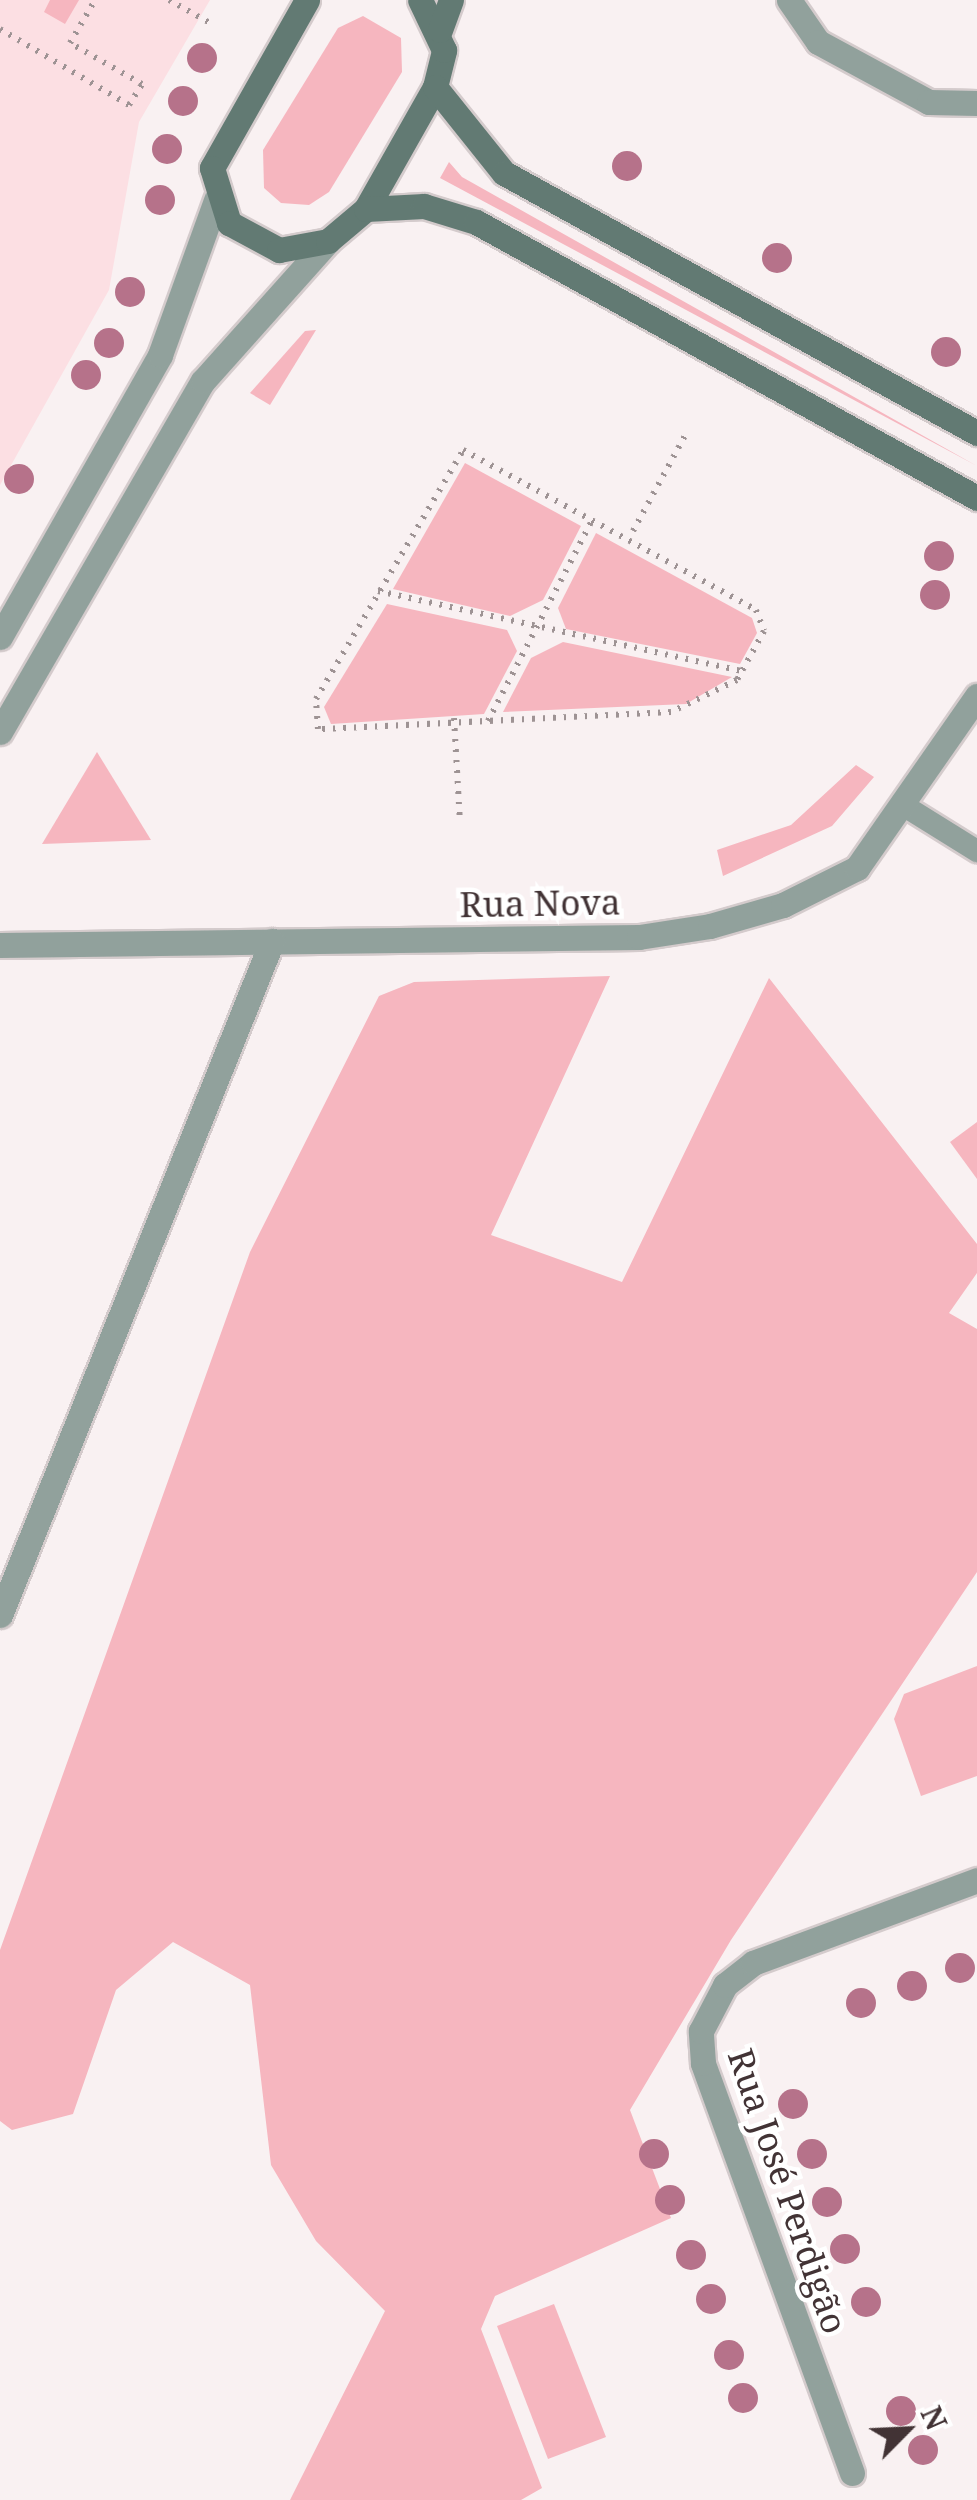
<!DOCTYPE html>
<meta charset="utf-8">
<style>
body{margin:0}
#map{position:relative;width:977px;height:2500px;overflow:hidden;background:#f9f1f2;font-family:"Noto Serif",serif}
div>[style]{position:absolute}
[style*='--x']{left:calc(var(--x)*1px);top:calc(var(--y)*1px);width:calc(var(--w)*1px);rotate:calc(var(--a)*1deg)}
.built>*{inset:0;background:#fcdfe3}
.green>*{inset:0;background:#f6b6bf}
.path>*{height:6px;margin-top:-3px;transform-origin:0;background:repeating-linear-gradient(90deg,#9e9394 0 2.5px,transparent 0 10.5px)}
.roads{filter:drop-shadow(2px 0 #d4cbcc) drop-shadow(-2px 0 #d4cbcc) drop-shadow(0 2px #d4cbcc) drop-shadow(0 -2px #d4cbcc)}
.lane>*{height:22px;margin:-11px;padding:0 11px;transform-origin:11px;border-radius:11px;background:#91a19c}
.street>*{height:25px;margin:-12.5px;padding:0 12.5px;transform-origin:12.5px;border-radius:12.5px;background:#91a19c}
.secondary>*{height:25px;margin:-12.5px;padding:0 12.5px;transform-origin:12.5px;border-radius:12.5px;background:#627a73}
.trees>*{width:30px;height:30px;margin:-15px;border-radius:50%;background:#b6728a}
span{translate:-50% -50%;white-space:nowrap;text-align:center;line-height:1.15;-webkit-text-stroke:9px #fff;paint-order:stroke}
.street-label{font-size:35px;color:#423335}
.north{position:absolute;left:857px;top:2380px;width:100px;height:100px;-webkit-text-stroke:8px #fff;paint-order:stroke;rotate:66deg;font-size:28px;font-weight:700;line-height:40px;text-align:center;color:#423335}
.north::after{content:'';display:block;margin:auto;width:35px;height:45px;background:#423335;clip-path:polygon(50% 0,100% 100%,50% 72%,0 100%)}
</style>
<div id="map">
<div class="built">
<i style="clip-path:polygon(0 0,210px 0,139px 122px,109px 290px,0 485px)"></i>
</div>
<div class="green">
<i style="clip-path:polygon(50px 0,79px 0,65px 24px,44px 12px)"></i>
<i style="clip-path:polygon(363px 16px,401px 38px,402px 72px,329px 192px,309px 205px,281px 203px,264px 188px,263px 150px,338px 28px)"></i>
<i style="clip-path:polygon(449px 162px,462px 177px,977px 466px,440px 178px)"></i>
<i style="clip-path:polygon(316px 330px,270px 405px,250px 393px,305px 331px)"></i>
<i style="clip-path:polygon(465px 463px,581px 526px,543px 600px,510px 616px,393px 589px)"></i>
<i style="clip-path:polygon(596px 533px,752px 618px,757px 633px,740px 664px,566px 629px,558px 608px)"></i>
<i style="clip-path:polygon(387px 604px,507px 630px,517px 651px,484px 714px,331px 724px,324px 707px)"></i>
<i style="clip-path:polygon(563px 642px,732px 677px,686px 704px,503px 712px,531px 658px)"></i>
<i style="clip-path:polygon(97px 752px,151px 840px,42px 844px)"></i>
<i style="clip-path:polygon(856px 765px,874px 777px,832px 826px,723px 876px,717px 850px,791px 825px)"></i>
<i style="clip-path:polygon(610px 976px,491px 1235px,622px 1282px,769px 978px,977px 1244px,977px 1273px,949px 1313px,977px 1329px,977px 1572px,731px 1940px,630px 2110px,671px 2218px,495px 2296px,481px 2329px,542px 2488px,521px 2500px,290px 2500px,385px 2311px,316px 2241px,271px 2165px,250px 1985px,173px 1942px,116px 1990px,73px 2114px,12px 2130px,0 2121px,0 1950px,250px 1252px,379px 996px,414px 982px)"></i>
<i style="clip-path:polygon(977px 1122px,977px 1179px,950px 1142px)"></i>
<i style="clip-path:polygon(977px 1666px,977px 1776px,921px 1796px,894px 1719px,904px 1694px)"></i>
<i style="clip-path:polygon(554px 2304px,606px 2437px,548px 2459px,497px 2326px)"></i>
</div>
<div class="path">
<i style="--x:169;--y:0;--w:47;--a:29.3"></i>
<i style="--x:0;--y:29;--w:150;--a:30.5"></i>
<i style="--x:129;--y:105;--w:25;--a:-58"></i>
<i style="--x:142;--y:84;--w:83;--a:-150.3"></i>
<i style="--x:70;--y:43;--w:50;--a:-59.8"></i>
<i style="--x:463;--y:450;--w:334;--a:28.6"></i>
<i style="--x:756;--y:610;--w:22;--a:69"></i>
<i style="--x:764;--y:631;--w:56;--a:118.9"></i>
<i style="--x:737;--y:680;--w:73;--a:154.1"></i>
<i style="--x:671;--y:712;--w:353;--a:177.2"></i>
<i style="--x:318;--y:729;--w:30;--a:-94"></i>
<i style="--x:316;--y:699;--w:289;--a:-59.4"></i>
<i style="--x:633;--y:531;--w:115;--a:-61.4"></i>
<i style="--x:378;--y:591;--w:373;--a:12.4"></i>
<i style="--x:454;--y:718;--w:103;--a:86.7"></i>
<i style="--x:488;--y:721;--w:226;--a:-62.6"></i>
</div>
<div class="roads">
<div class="lane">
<i style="--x:906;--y:807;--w:84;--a:31.8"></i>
</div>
<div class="street">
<i style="--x:789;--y:0;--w:51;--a:55.4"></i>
<i style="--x:818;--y:42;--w:126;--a:28.4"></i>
<i style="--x:929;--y:102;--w:48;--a:1.2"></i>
<i style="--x:0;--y:637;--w:324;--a:-60.4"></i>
<i style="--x:160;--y:355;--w:165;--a:-70.1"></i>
<i style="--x:0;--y:732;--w:405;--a:-60"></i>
<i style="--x:203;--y:381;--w:188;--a:-48.2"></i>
<i style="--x:0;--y:945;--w:639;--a:-0.72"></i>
<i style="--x:639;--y:937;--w:72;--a:-8.8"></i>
<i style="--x:710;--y:926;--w:76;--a:-16"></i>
<i style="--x:783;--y:905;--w:83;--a:-26.6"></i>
<i style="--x:857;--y:868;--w:210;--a:-55.1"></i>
<i style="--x:0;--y:1615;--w:727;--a:-68.02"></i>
<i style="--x:852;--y:2473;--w:436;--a:-110"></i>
<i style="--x:703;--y:2063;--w:32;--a:-94"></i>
<i style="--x:701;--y:2031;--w:52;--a:-62.4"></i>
<i style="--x:725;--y:1985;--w:36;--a:-38"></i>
<i style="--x:753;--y:1963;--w:239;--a:-20.3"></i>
</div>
<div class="secondary">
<i style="--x:307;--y:0;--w:193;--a:119.5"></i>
<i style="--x:212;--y:168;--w:58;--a:72.8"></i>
<i style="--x:229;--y:223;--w:57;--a:28.4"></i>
<i style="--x:279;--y:250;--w:50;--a:-10.4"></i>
<i style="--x:328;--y:241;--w:50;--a:-40.1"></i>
<i style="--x:366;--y:209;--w:140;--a:-60.5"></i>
<i style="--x:435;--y:87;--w:38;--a:-76"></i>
<i style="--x:444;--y:50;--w:55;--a:-115.6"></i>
<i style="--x:440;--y:30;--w:32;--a:-70"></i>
<i style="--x:435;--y:87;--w:110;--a:51.3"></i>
<i style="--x:504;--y:173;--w:540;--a:28.8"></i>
<i style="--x:366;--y:209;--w:58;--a:-3"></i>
<i style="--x:424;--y:206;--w:54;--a:17.1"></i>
<i style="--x:476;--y:222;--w:572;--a:28.85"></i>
</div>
</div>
<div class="trees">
<i style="left:202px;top:58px"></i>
<i style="left:183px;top:101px"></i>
<i style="left:167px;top:149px"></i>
<i style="left:627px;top:166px"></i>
<i style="left:160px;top:200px"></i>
<i style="left:777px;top:258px"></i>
<i style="left:130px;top:292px"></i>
<i style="left:109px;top:343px"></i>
<i style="left:946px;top:352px"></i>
<i style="left:86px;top:375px"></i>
<i style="left:19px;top:479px"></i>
<i style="left:939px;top:556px"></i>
<i style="left:935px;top:595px"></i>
<i style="left:960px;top:1968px"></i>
<i style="left:912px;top:1986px"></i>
<i style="left:861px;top:2003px"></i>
<i style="left:793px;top:2104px"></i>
<i style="left:654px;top:2154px"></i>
<i style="left:812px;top:2154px"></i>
<i style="left:670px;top:2200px"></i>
<i style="left:827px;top:2202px"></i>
<i style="left:845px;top:2249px"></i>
<i style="left:691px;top:2255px"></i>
<i style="left:711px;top:2299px"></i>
<i style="left:866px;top:2302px"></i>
<i style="left:729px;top:2355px"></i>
<i style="left:743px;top:2398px"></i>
<i style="left:901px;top:2411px"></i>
<i style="left:923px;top:2450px"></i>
</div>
<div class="street-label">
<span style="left:540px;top:903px;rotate:-1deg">Rua Nova</span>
<span style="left:788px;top:2191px;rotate:71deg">Rua José Perdigão</span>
</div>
<div class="north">N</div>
</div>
